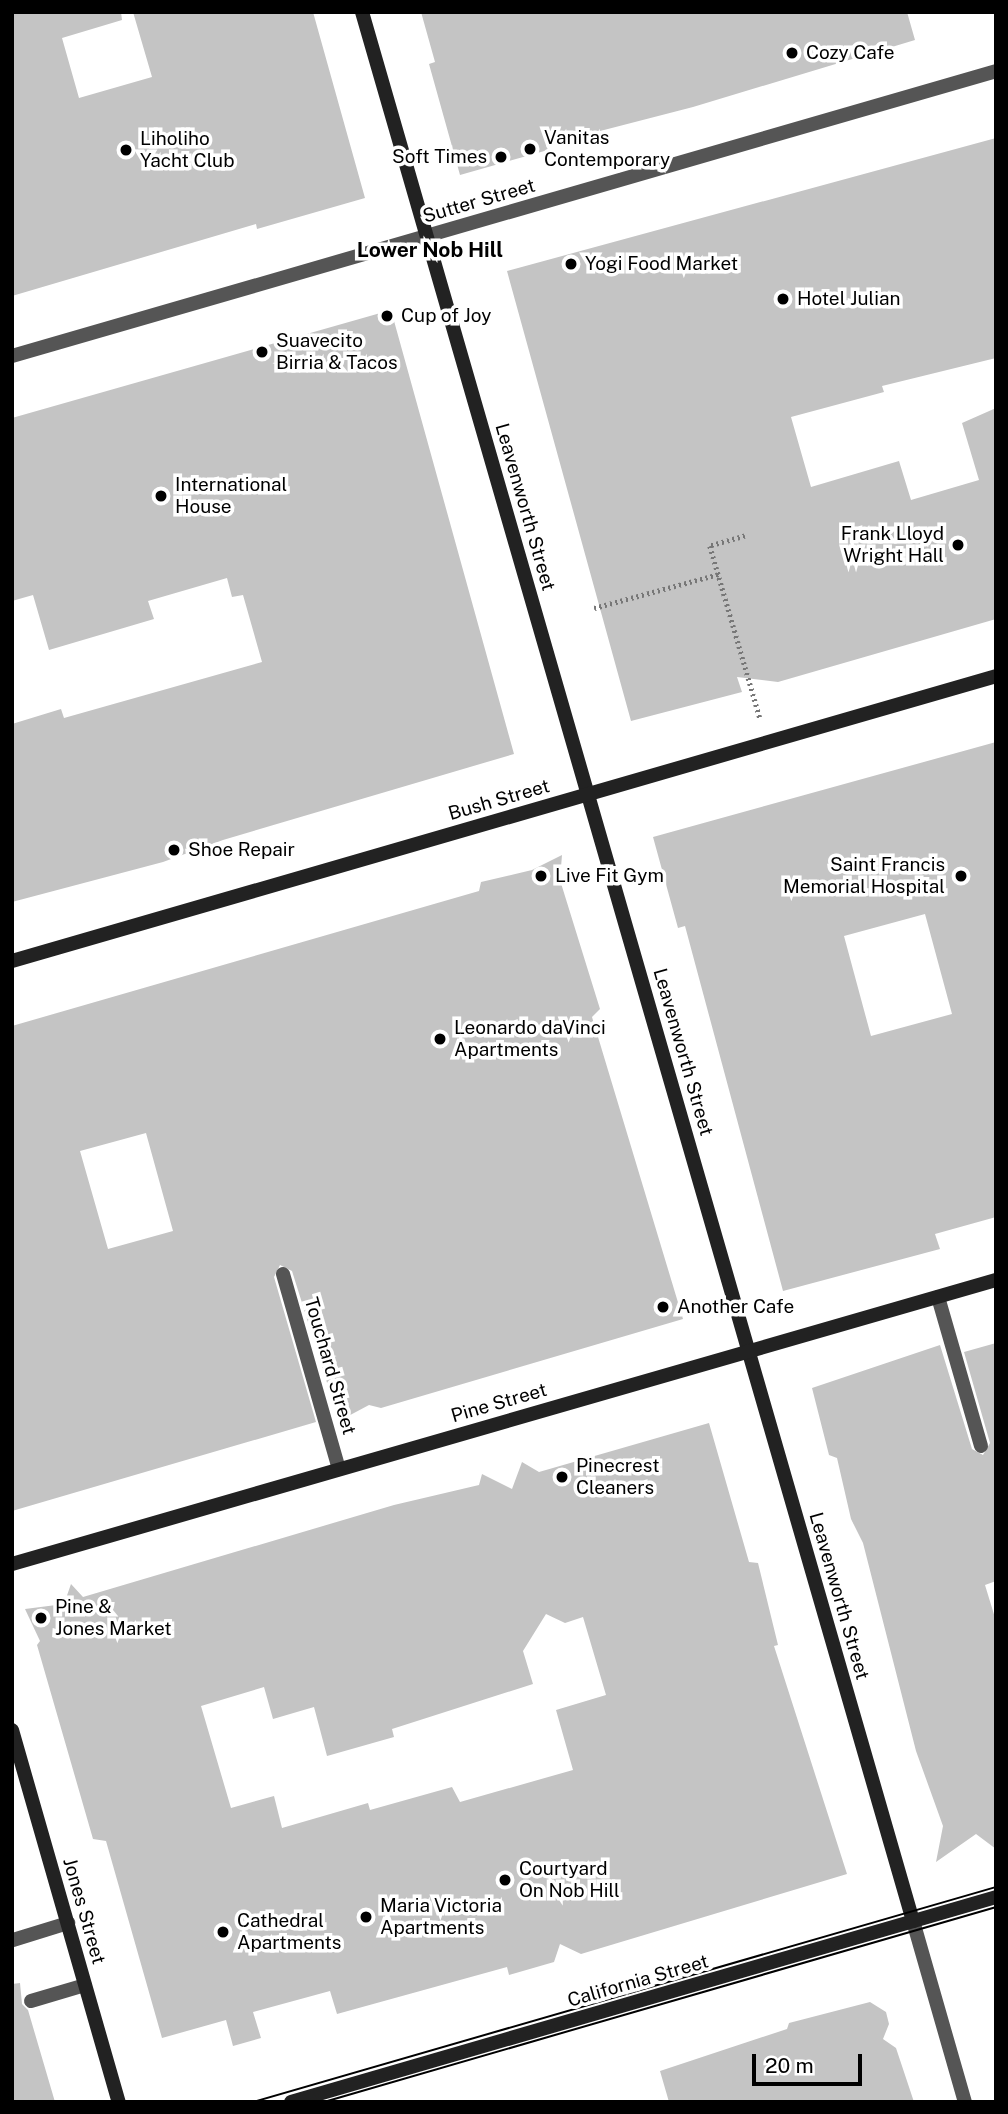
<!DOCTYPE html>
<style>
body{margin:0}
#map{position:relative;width:1008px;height:2114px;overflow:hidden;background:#fff;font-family:"Public Sans",sans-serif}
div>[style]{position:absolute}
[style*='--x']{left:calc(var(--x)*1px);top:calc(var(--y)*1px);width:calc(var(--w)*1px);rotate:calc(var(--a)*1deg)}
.building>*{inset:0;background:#c4c4c4}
.path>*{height:4.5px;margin-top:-2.25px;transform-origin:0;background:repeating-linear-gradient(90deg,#777 0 2px,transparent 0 5.5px)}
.lane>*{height:14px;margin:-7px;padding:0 7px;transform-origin:7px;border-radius:7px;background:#555}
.street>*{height:14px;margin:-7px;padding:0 7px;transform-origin:7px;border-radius:7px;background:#555}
.secondary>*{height:14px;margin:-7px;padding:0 7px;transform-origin:7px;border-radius:7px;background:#222}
.tram>*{height:2px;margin:-1px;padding:0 1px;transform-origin:1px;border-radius:1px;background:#000}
.dots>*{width:19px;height:19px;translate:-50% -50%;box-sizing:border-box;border:4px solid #fff;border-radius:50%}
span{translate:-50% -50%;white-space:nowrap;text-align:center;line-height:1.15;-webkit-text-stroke:7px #fff;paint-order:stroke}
.poi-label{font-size:19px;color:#000}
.left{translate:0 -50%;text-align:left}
.right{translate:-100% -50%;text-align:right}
.street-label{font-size:19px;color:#000}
.neighbourhood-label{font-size:21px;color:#000;font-weight:700}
.frame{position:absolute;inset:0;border:14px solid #000;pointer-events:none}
.scale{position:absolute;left:752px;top:2054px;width:110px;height:32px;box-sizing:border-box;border:4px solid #000;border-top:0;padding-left:9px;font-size:21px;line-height:24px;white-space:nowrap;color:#000;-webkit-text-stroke:5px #fff;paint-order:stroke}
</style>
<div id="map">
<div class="building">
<i style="clip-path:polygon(12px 12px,121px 12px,122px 20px,62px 38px,79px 98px,152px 77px,133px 12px,313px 12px,365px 198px,257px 229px,256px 224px,12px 296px)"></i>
<i style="clip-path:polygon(421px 12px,907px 12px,915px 40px,693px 107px,546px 145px,548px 150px,460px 175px,429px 64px,435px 62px)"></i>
<i style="clip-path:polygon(996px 138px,996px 358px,882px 386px,884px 392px,791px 417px,811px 487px,899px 461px,911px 500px,979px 480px,962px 423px,996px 408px,996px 619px,778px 682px,737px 677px,742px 692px,631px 721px,507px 271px)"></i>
<i style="clip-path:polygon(391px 310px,514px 754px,223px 840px,163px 862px,12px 902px,12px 724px,61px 709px,64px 718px,262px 662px,243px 595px,232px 597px,227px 578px,148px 601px,154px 619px,49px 650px,33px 595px,12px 601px,12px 418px)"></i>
<i style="clip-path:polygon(evenodd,996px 742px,996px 1217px,935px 1234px,940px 1249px,783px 1291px,685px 926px,678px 928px,653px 837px,996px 742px,925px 914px,952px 1014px,871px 1036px,844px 936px,925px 914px)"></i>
<i style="clip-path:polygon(evenodd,562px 855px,560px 880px,600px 1009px,592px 1017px,683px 1319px,381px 1408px,369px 1405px,339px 1421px,292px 1271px,280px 1265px,274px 1277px,316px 1422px,12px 1511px,12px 1026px,479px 891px,481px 882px,532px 870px,562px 855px,146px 1133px,173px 1231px,108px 1249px,80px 1151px,146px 1133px)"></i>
<i style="clip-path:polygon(996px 1343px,996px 1581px,985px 1585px,996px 1621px,996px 1849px,976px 1834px,936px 1862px,943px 1826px,916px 1751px,863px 1543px,851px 1519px,837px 1458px,829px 1455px,812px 1388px,940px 1345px,972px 1449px,983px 1455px,990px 1443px,964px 1352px)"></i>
<i style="clip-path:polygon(evenodd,709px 1423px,749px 1562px,758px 1563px,778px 1645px,774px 1646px,847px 1874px,581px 1954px,560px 1944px,554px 1962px,509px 1975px,507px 1967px,337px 2014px,330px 1991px,253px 2012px,261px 2038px,233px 2046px,226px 2020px,162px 2038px,106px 1841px,93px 1839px,37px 1645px,40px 1641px,25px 1609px,64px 1604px,71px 1584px,83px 1597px,394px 1505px,479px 1485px,482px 1474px,512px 1489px,522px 1462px,539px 1472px,709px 1423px,546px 1614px,565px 1623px,583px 1617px,606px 1695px,556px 1710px,573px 1770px,460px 1802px,452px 1787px,370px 1810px,368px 1803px,282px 1828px,274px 1796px,231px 1808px,201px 1706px,264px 1687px,273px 1719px,314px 1707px,327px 1756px,394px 1737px,392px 1729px,533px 1684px,523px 1651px,546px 1614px)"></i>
<i style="clip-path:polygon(20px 1983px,22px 2004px,28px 2010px,55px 2102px,12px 2102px,12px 1984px)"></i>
<i style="clip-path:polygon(870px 2002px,886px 2012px,889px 2024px,883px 2039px,896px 2048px,914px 2102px,669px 2102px,660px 2071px,787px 2029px,789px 2023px)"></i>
</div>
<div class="path">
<i style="--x:745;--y:536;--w:36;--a:164"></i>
<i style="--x:710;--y:546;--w:179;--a:73.8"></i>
<i style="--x:594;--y:608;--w:130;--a:-15.2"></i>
</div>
<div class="lane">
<i style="--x:938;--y:1297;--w:155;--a:73.9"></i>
<i style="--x:13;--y:1940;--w:58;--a:-17.2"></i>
<i style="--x:31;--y:2001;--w:56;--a:-16.5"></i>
</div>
<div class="street">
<i style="--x:12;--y:356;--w:1024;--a:-16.15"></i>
<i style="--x:283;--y:1274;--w:203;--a:74"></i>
<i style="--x:913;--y:1921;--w:188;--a:74"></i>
</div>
<div class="secondary">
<i style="--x:362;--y:12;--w:1987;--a:73.9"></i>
<i style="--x:12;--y:961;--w:1024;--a:-16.15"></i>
<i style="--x:12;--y:1564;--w:1024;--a:-16.1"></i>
<i style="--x:12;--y:1730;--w:387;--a:74"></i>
<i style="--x:291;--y:2102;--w:734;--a:-16.21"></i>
</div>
<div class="tram">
<i style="--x:253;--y:2102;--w:773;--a:-16.14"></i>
<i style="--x:324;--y:2102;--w:700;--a:-16.18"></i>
</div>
<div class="dots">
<i style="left:792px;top:53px;background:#000"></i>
<i style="left:530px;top:149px;background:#000"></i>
<i style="left:126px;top:150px;background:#000"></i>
<i style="left:501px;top:157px;background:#000"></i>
<i style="left:571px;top:264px;background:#000"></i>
<i style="left:783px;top:299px;background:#000"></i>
<i style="left:387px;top:316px;background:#000"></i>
<i style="left:262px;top:352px;background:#000"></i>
<i style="left:161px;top:496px;background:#000"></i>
<i style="left:958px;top:545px;background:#000"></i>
<i style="left:174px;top:850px;background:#000"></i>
<i style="left:541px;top:876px;background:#000"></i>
<i style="left:961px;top:876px;background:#000"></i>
<i style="left:440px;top:1039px;background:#000"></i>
<i style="left:663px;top:1307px;background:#000"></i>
<i style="left:562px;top:1477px;background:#000"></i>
<i style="left:41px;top:1618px;background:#000"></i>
<i style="left:505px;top:1880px;background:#000"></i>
<i style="left:366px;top:1917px;background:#000"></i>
<i style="left:223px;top:1932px;background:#000"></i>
</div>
<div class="poi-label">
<span class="left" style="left:806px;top:53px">Cozy Cafe</span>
<span class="left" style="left:544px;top:149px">Vanitas<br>Contemporary</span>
<span class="left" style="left:140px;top:150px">Liholiho<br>Yacht Club</span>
<span class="right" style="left:487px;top:157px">Soft Times</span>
<span class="left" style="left:585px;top:264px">Yogi Food Market</span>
<span class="left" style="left:797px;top:299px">Hotel Julian</span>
<span class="left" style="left:401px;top:316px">Cup of Joy</span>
<span class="left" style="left:276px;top:352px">Suavecito<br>Birria &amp; Tacos</span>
<span class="left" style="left:175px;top:496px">International<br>House</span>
<span class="right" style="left:944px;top:545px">Frank Lloyd<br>Wright Hall</span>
<span class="left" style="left:188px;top:850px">Shoe Repair</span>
<span class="right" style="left:945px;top:876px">Saint Francis<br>Memorial Hospital</span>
<span class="left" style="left:555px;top:876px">Live Fit Gym</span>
<span class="left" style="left:454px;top:1039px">Leonardo daVinci<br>Apartments</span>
<span class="left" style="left:677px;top:1307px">Another Cafe</span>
<span class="left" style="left:576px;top:1477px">Pinecrest<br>Cleaners</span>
<span class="left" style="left:55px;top:1618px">Pine &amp;<br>Jones Market</span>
<span class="left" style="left:519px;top:1880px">Courtyard<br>On Nob Hill</span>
<span class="left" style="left:380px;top:1917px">Maria Victoria<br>Apartments</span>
<span class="left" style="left:237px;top:1932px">Cathedral<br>Apartments</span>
</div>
<div class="street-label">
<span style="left:479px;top:201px;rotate:-16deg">Sutter Street</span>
<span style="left:525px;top:507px;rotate:74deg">Leavenworth Street</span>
<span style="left:499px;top:800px;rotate:-16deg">Bush Street</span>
<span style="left:683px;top:1052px;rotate:74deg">Leavenworth Street</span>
<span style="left:330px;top:1366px;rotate:74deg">Touchard Street</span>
<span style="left:499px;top:1403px;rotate:-16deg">Pine Street</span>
<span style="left:839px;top:1596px;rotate:74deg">Leavenworth Street</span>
<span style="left:84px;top:1911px;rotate:74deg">Jones Street</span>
<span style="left:638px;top:1981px;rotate:-16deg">California Street</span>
</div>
<div class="neighbourhood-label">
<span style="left:430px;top:250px">Lower Nob Hill</span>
</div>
<div class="frame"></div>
<div class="scale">20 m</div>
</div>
